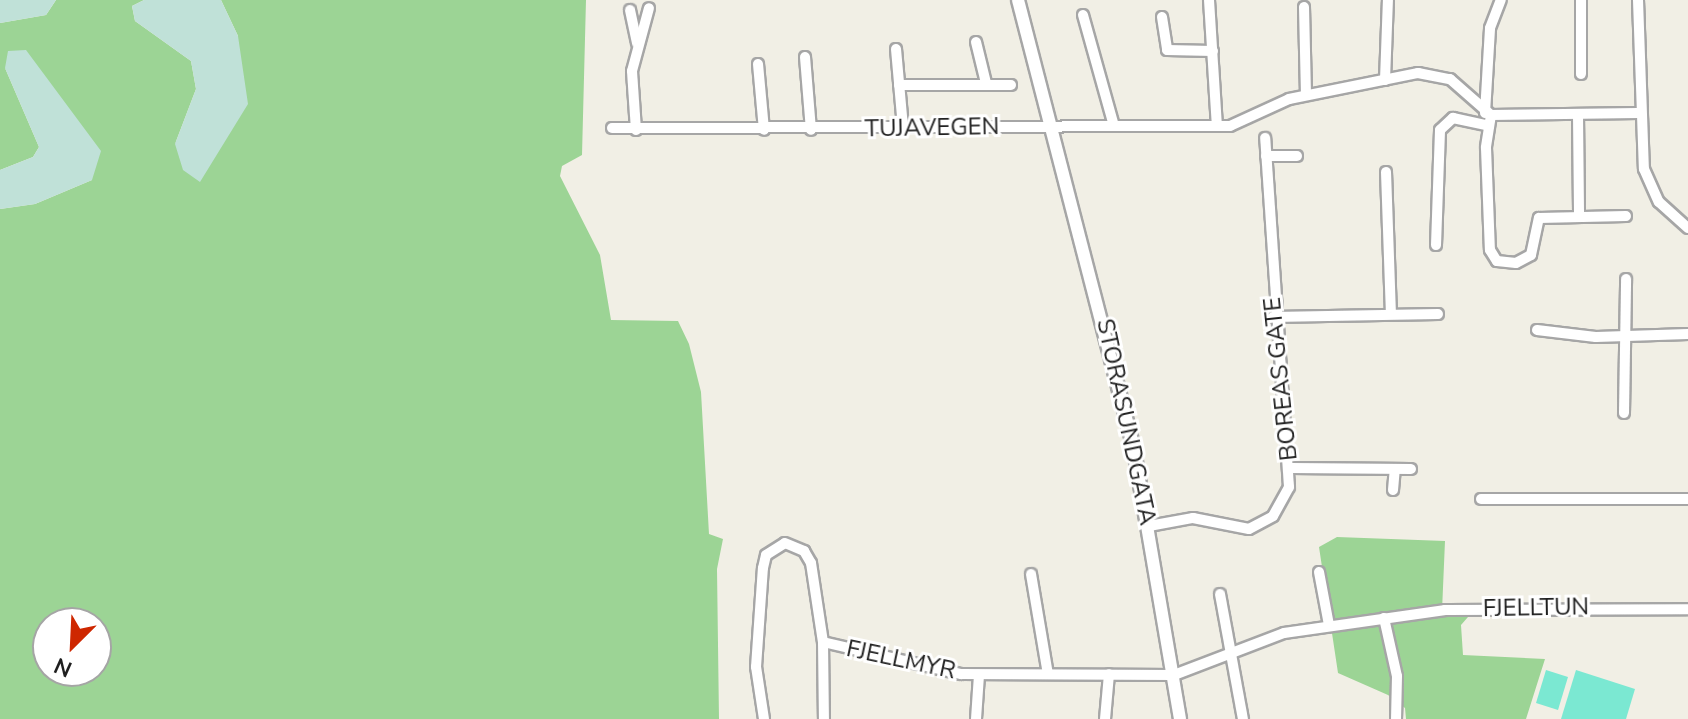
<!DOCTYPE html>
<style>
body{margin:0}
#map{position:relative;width:1688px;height:719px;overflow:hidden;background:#f1efe5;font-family:"Nunito Sans",sans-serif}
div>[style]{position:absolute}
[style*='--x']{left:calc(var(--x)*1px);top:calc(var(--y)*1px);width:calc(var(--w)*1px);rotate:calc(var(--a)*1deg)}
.forest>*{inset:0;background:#9cd495}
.wetland>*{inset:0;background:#c0e1d8}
.pitch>*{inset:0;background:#7be8d2}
.roads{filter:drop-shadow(2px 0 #a6a6a6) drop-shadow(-2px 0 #a6a6a6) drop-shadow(0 2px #a6a6a6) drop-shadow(0 -2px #a6a6a6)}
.minor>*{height:10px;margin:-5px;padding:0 5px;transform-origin:5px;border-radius:5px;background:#fff}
.tertiary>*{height:12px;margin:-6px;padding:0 6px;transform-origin:6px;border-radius:6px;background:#fff}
span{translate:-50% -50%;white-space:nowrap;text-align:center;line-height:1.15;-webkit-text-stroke:6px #fff;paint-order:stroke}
.street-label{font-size:24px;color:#1f1f1f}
.north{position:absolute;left:32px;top:607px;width:80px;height:80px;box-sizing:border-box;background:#fff;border:2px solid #a5a5a5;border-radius:50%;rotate:204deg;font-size:22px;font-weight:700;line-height:32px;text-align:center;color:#1f1f1f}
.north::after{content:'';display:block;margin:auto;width:28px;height:36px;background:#ce2700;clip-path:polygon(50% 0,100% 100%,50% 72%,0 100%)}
</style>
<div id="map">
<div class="forest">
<i style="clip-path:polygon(evenodd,56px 0,144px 0,132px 6px,135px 21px,191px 61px,196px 89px,175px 144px,238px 36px,221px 0,586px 0,582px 155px,562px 166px,560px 176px,600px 255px,611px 320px,678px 321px,689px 344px,701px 392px,709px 534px,723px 539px,717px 569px,719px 719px,0 719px,0 209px,35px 204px,92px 180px,5px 68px,39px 147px,33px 157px,0 170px,0 23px,46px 15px,56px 0,48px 623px,96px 623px,96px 671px,48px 671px,48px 623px)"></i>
<i style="clip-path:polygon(1337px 537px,1445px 541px,1442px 611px,1475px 609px,1461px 625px,1463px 655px,1545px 659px,1526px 719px,1406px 719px,1405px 708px,1388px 695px,1338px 673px,1319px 547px)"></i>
</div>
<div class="wetland">
<i style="clip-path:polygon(0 0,56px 0,46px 15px,0 23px)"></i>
<i style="clip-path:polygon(144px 0,221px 0,238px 36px,248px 104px,200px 182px,183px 170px,175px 144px,196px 89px,191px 61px,135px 21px,132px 6px)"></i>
<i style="clip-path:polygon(26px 50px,101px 151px,92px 180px,35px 204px,0 209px,0 170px,33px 157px,39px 147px,5px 68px,8px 51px)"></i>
</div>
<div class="pitch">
<i style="clip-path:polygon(1546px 670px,1568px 677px,1558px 710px,1536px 703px)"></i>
<i style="clip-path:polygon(1576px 670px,1635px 689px,1626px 719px,1561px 719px)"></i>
</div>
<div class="roads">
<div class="minor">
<i style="--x:1209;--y:0;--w:126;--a:86.4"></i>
<i style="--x:1638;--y:0;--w:169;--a:88"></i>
<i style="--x:1644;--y:169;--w:36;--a:66"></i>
<i style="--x:1659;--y:202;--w:39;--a:42"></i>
<i style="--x:1304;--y:7;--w:88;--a:88.7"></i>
<i style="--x:630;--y:10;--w:34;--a:78"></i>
<i style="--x:1083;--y:15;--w:115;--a:74.4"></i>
<i style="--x:1162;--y:17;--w:33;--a:81"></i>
<i style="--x:1167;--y:50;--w:46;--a:1.2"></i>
<i style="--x:976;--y:42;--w:42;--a:76.3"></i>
<i style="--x:896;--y:49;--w:79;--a:84.9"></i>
<i style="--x:805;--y:57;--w:73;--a:85.3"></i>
<i style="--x:758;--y:64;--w:66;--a:84.8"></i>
<i style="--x:1581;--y:74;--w:74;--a:-90"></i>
<i style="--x:1385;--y:80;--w:80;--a:-87.9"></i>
<i style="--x:899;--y:85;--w:112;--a:0"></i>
<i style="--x:1485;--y:113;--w:85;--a:-86.6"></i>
<i style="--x:1490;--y:28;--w:30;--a:-69"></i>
<i style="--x:1491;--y:115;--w:33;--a:99"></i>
<i style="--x:1486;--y:148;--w:102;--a:87.8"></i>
<i style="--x:1490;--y:250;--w:13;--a:58"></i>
<i style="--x:1497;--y:261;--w:19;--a:6"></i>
<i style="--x:1516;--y:263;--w:17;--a:-28"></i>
<i style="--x:1531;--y:255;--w:38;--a:-78"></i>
<i style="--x:1539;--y:218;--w:87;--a:-1.3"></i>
<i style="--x:1578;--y:115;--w:101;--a:89.4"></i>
<i style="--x:612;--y:128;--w:618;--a:-0.19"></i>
<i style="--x:1230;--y:126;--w:65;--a:-24.6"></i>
<i style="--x:1289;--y:99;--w:132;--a:-11.4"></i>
<i style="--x:1418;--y:73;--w:33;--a:11"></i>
<i style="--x:1450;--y:79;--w:55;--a:41.3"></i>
<i style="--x:1491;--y:115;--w:147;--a:-0.8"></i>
<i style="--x:636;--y:130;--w:59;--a:-93.9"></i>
<i style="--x:632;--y:71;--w:65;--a:-74.9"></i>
<i style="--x:1266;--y:156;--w:31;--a:0"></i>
<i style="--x:1386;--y:172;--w:140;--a:88"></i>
<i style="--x:1436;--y:245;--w:115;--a:-88"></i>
<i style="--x:1440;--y:130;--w:18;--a:-43"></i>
<i style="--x:1453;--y:118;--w:35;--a:12"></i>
<i style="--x:1273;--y:317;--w:165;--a:-1"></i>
<i style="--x:1537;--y:330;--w:59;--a:6.8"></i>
<i style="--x:1596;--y:337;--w:92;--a:-1.9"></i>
<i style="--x:1624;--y:413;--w:134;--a:-89.1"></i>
<i style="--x:1291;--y:468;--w:120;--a:0.5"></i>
<i style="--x:1393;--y:490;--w:21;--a:-85"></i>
<i style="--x:1481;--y:499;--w:207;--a:0"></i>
<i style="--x:1149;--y:526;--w:45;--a:-10.3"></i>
<i style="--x:1193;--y:518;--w:57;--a:11.1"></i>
<i style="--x:1249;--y:529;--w:27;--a:-28"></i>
<i style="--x:1273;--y:516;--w:33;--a:-61"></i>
<i style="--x:1289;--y:487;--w:350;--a:-93.9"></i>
<i style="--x:1319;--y:572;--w:54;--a:79.3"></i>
<i style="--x:1031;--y:574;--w:101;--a:80.4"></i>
<i style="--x:1220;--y:594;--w:127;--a:79.6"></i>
<i style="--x:1384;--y:618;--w:59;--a:77.4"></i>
<i style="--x:1397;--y:676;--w:43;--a:91.3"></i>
<i style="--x:823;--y:642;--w:142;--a:13.1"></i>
<i style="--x:961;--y:674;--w:213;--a:0.3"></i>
<i style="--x:1174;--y:675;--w:118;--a:-20.9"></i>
<i style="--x:1284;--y:633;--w:163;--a:-8.1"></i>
<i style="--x:1445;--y:610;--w:243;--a:-0.2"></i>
<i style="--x:764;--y:719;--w:53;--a:-98.7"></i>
<i style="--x:756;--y:667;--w:99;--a:-86"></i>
<i style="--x:763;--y:568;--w:13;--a:-77"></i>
<i style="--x:766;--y:555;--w:22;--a:-32"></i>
<i style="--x:785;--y:543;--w:21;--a:23"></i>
<i style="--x:804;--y:551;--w:14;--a:60"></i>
<i style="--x:811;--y:563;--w:80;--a:81.4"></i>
<i style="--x:823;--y:642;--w:77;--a:89.3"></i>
<i style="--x:976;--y:719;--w:44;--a:-86.1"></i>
<i style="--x:1105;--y:719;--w:45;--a:-84.9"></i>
</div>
<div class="tertiary">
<i style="--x:1018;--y:0;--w:459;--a:75.5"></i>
<i style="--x:1133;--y:444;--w:279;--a:80.3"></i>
</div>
</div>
<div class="street-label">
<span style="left:932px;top:128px;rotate:-1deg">TUJAVEGEN</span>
<span style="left:1281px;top:379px;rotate:-96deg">BOREAS GATE</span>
<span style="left:1126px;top:422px;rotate:78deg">STORASUNDGATA</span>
<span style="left:1536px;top:608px;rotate:-1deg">FJELLTUN</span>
<span style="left:901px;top:660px;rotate:12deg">FJELLMYR</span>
</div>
<div class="north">N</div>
</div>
